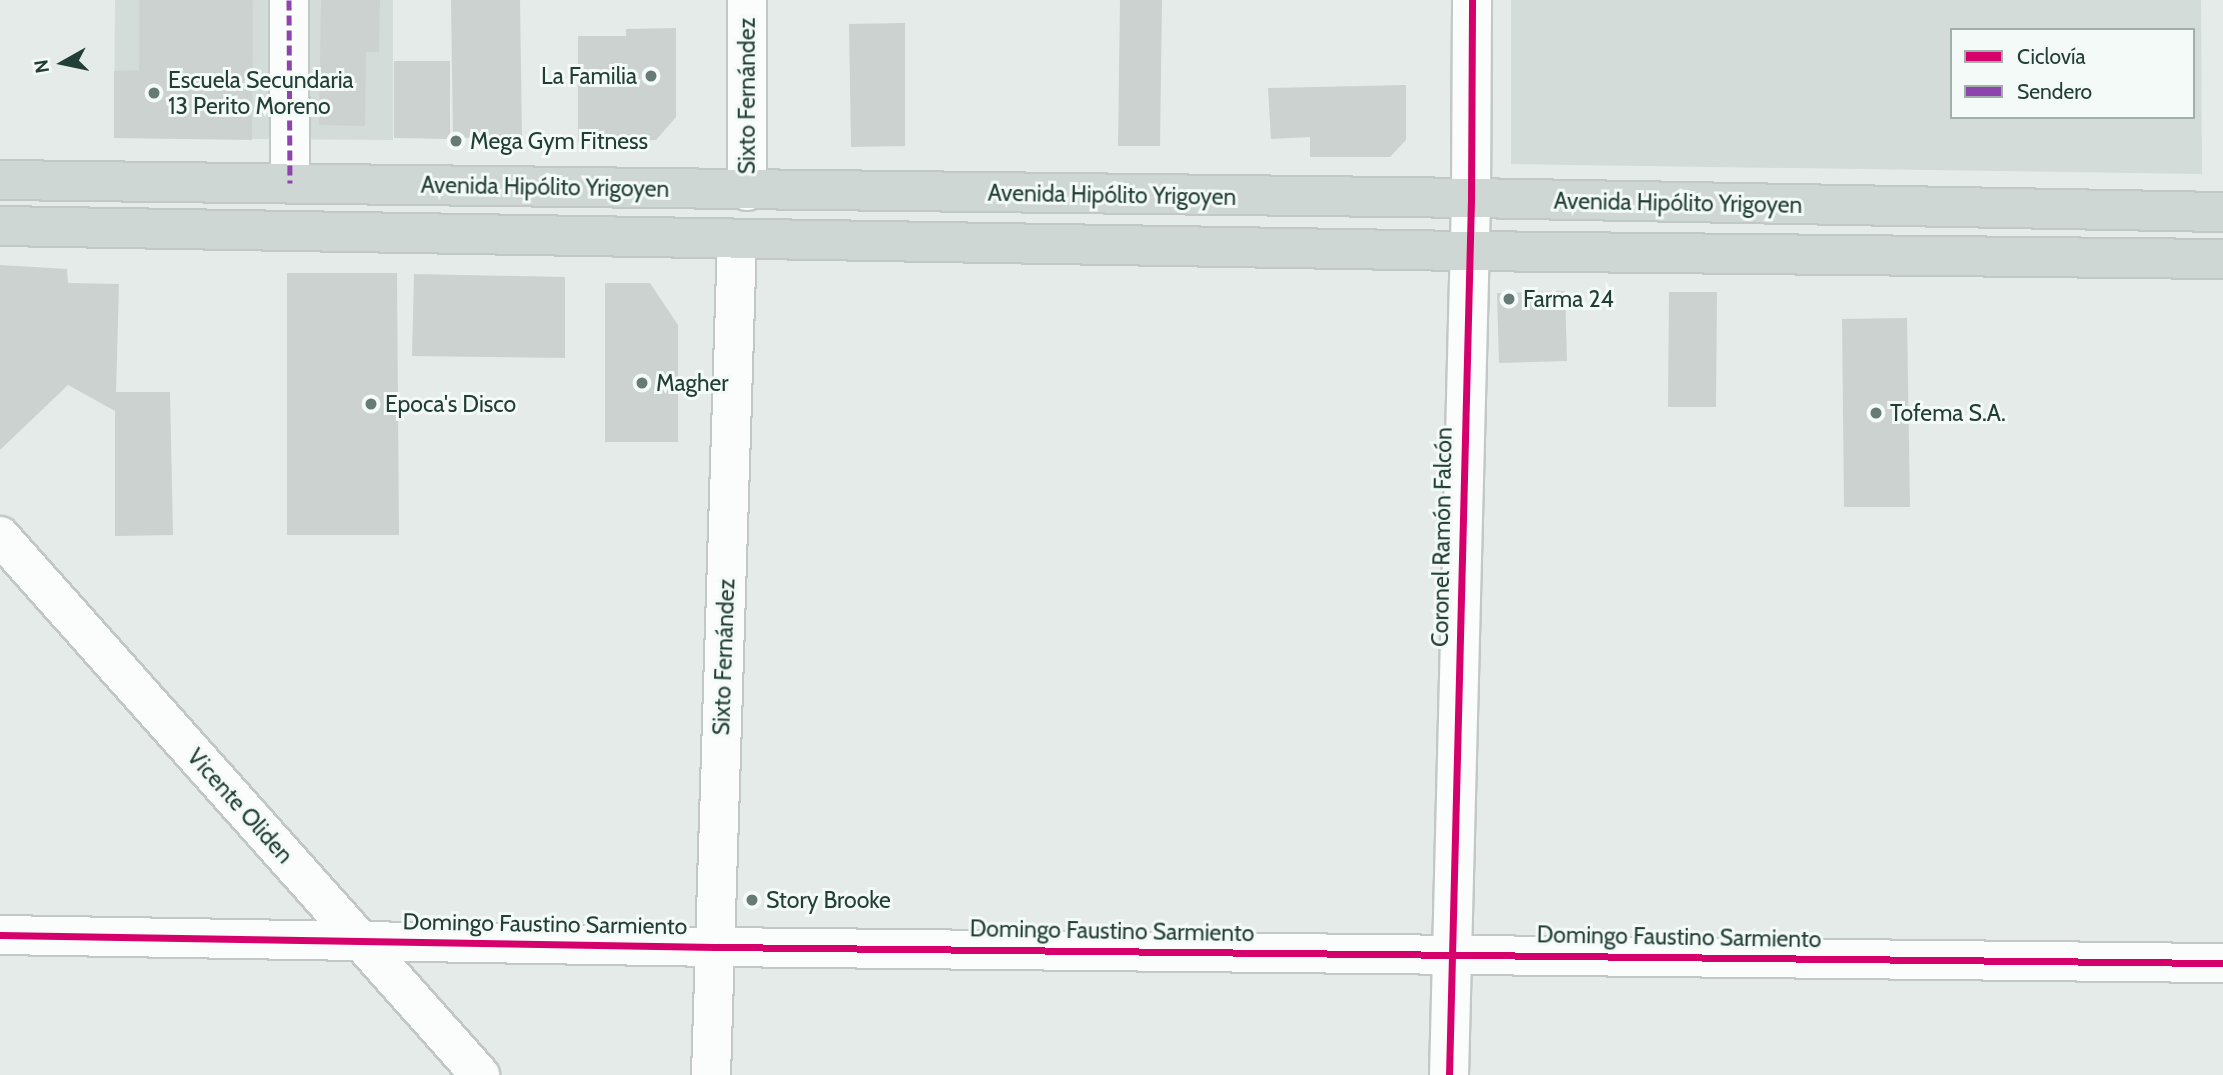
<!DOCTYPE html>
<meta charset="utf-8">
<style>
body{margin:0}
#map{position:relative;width:2223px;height:1075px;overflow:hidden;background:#e5ebe8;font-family:Cabin,sans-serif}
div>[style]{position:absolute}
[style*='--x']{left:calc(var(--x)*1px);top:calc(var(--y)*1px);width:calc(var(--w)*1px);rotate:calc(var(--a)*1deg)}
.built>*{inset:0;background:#d3dcd8}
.building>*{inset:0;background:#ccd2d0}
.roads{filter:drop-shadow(2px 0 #c2c8c5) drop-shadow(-2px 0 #c2c8c5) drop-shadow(0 2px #c2c8c5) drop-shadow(0 -2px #c2c8c5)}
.street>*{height:38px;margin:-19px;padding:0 19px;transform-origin:19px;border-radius:19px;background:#fbfcfc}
.secondary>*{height:38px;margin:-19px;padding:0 19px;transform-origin:19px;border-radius:19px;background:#fbfcfc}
.primary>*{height:38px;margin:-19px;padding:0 19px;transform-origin:19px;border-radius:19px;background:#ced7d4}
.quiet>*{height:5px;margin-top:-2.5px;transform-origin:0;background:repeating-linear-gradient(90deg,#8e44ad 0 10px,transparent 0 15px)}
.cycleway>*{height:7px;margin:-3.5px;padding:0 3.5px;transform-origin:3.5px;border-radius:3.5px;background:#d6006c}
.dots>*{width:19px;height:19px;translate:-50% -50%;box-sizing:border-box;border:4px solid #f4faf7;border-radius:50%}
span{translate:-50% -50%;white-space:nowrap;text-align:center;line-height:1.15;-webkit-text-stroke:6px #f4faf7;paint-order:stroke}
.poi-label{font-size:23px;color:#223f37}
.right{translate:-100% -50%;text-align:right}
.left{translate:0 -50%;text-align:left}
.street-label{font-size:23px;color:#223f37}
.legend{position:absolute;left:1950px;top:28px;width:245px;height:91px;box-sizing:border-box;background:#f4faf7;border:2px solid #a0afaa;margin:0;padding:9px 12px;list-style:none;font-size:21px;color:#223f37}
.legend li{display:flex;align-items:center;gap:14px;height:35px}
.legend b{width:35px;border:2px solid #a0afaa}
.north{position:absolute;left:28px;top:28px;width:70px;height:70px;-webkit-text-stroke:5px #f4faf7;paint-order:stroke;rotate:261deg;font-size:19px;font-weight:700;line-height:28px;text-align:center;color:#223f37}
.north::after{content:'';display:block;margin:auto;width:24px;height:32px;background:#223f37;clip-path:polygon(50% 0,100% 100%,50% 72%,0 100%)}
</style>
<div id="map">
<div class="built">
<i style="clip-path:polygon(115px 0,393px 0,393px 140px,114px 138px)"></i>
<i style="clip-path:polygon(evenodd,1511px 0,2201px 0,2202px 174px,1511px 164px,1511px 0,1952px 30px,2193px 30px,2193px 117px,1952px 117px,1952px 30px)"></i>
</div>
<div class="building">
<i style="clip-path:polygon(139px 0,253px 0,252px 140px,114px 138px,114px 71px,139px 70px)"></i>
<i style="clip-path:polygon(321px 0,380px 0,379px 52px,366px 52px,365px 126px,319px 125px)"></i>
<i style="clip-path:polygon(451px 0,520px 0,522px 137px,453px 138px)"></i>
<i style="clip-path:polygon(1120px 0,1162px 0,1160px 146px,1118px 146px)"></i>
<i style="clip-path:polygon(905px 23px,905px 146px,851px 147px,849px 24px)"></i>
<i style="clip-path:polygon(676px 28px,676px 117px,656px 140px,578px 142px,578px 36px,626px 36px,626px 29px)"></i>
<i style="clip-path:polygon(394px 61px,450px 61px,450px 139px,394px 138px)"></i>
<i style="clip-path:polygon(1406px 85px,1406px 140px,1390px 157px,1310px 157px,1310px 137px,1271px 139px,1268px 88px)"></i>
<i style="clip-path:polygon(0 265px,67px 269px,68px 283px,119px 284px,116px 392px,170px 392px,173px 535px,115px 536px,115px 411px,68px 385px,0 450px)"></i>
<i style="clip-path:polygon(287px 273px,397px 273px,399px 535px,287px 535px)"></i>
<i style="clip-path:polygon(414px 274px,565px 277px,565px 358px,412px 356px)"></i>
<i style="clip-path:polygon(605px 283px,650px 283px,678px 325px,678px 442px,605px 442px)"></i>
<i style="clip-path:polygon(1565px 291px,1567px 361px,1499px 363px,1497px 293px)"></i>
<i style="clip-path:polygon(1669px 292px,1717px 292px,1716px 407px,1668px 407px)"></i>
<i style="clip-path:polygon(1907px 318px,1910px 507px,1844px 507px,1842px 319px)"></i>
</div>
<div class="roads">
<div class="street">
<i style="--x:289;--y:0;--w:183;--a:89.7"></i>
<i style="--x:747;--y:191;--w:191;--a:-90"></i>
<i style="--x:0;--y:935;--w:715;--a:0.96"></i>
<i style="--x:715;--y:947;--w:1508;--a:0.61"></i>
<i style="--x:711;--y:1075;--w:835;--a:-88.22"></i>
<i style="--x:1449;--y:1075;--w:877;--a:-88.56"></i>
<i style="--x:1471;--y:198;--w:198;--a:-89.7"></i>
</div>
<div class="secondary">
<i style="--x:0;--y:536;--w:722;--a:48.31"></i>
</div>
<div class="primary">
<i style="--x:0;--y:180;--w:1471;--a:0.7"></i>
<i style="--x:1471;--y:198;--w:752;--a:1.07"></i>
<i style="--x:0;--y:226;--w:1468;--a:0.98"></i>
<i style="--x:1468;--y:251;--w:755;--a:0.61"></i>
</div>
</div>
<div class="quiet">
<i style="--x:289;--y:0;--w:183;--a:89.7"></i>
</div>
<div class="cycleway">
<i style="--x:0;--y:935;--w:715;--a:0.96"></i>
<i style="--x:715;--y:947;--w:1508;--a:0.61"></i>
<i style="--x:1449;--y:1075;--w:877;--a:-88.56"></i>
<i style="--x:1471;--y:198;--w:198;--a:-89.7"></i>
</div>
<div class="dots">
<i style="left:651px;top:76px;background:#667b75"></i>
<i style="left:154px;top:93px;background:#667b75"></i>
<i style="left:456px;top:141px;background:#667b75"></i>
<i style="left:1509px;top:299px;background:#667b75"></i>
<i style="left:642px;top:383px;background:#667b75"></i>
<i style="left:371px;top:404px;background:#667b75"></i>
<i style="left:1876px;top:413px;background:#667b75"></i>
<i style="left:752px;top:900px;background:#667b75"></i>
</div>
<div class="poi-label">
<span class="right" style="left:637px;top:76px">La Familia</span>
<span class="left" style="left:168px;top:93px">Escuela Secundaria<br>13 Perito Moreno</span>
<span class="left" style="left:470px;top:141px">Mega Gym Fitness</span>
<span class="left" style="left:1523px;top:299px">Farma 24</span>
<span class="left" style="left:656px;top:383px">Magher</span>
<span class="left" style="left:385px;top:404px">Epoca's Disco</span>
<span class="left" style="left:1890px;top:413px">Tofema S.A.</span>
<span class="left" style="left:766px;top:900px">Story Brooke</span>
</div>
<div class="street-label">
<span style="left:747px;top:96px;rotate:-90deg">Sixto Fernández</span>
<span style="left:545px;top:187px;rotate:1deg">Avenida Hipólito Yrigoyen</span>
<span style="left:1112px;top:195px;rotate:1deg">Avenida Hipólito Yrigoyen</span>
<span style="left:1678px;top:203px;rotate:1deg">Avenida Hipólito Yrigoyen</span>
<span style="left:1442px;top:537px;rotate:-89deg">Coronel Ramón Falcón</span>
<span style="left:724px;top:657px;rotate:-88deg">Sixto Fernández</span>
<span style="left:240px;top:806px;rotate:48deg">Vicente Oliden</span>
<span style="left:545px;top:924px;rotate:1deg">Domingo Faustino Sarmiento</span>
<span style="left:1112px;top:931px;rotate:1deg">Domingo Faustino Sarmiento</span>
<span style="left:1679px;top:937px;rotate:1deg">Domingo Faustino Sarmiento</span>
</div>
<ul class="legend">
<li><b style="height:9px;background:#d6006c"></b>Ciclovía</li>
<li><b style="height:9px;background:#8e44ad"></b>Sendero</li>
</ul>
<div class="north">N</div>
</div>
